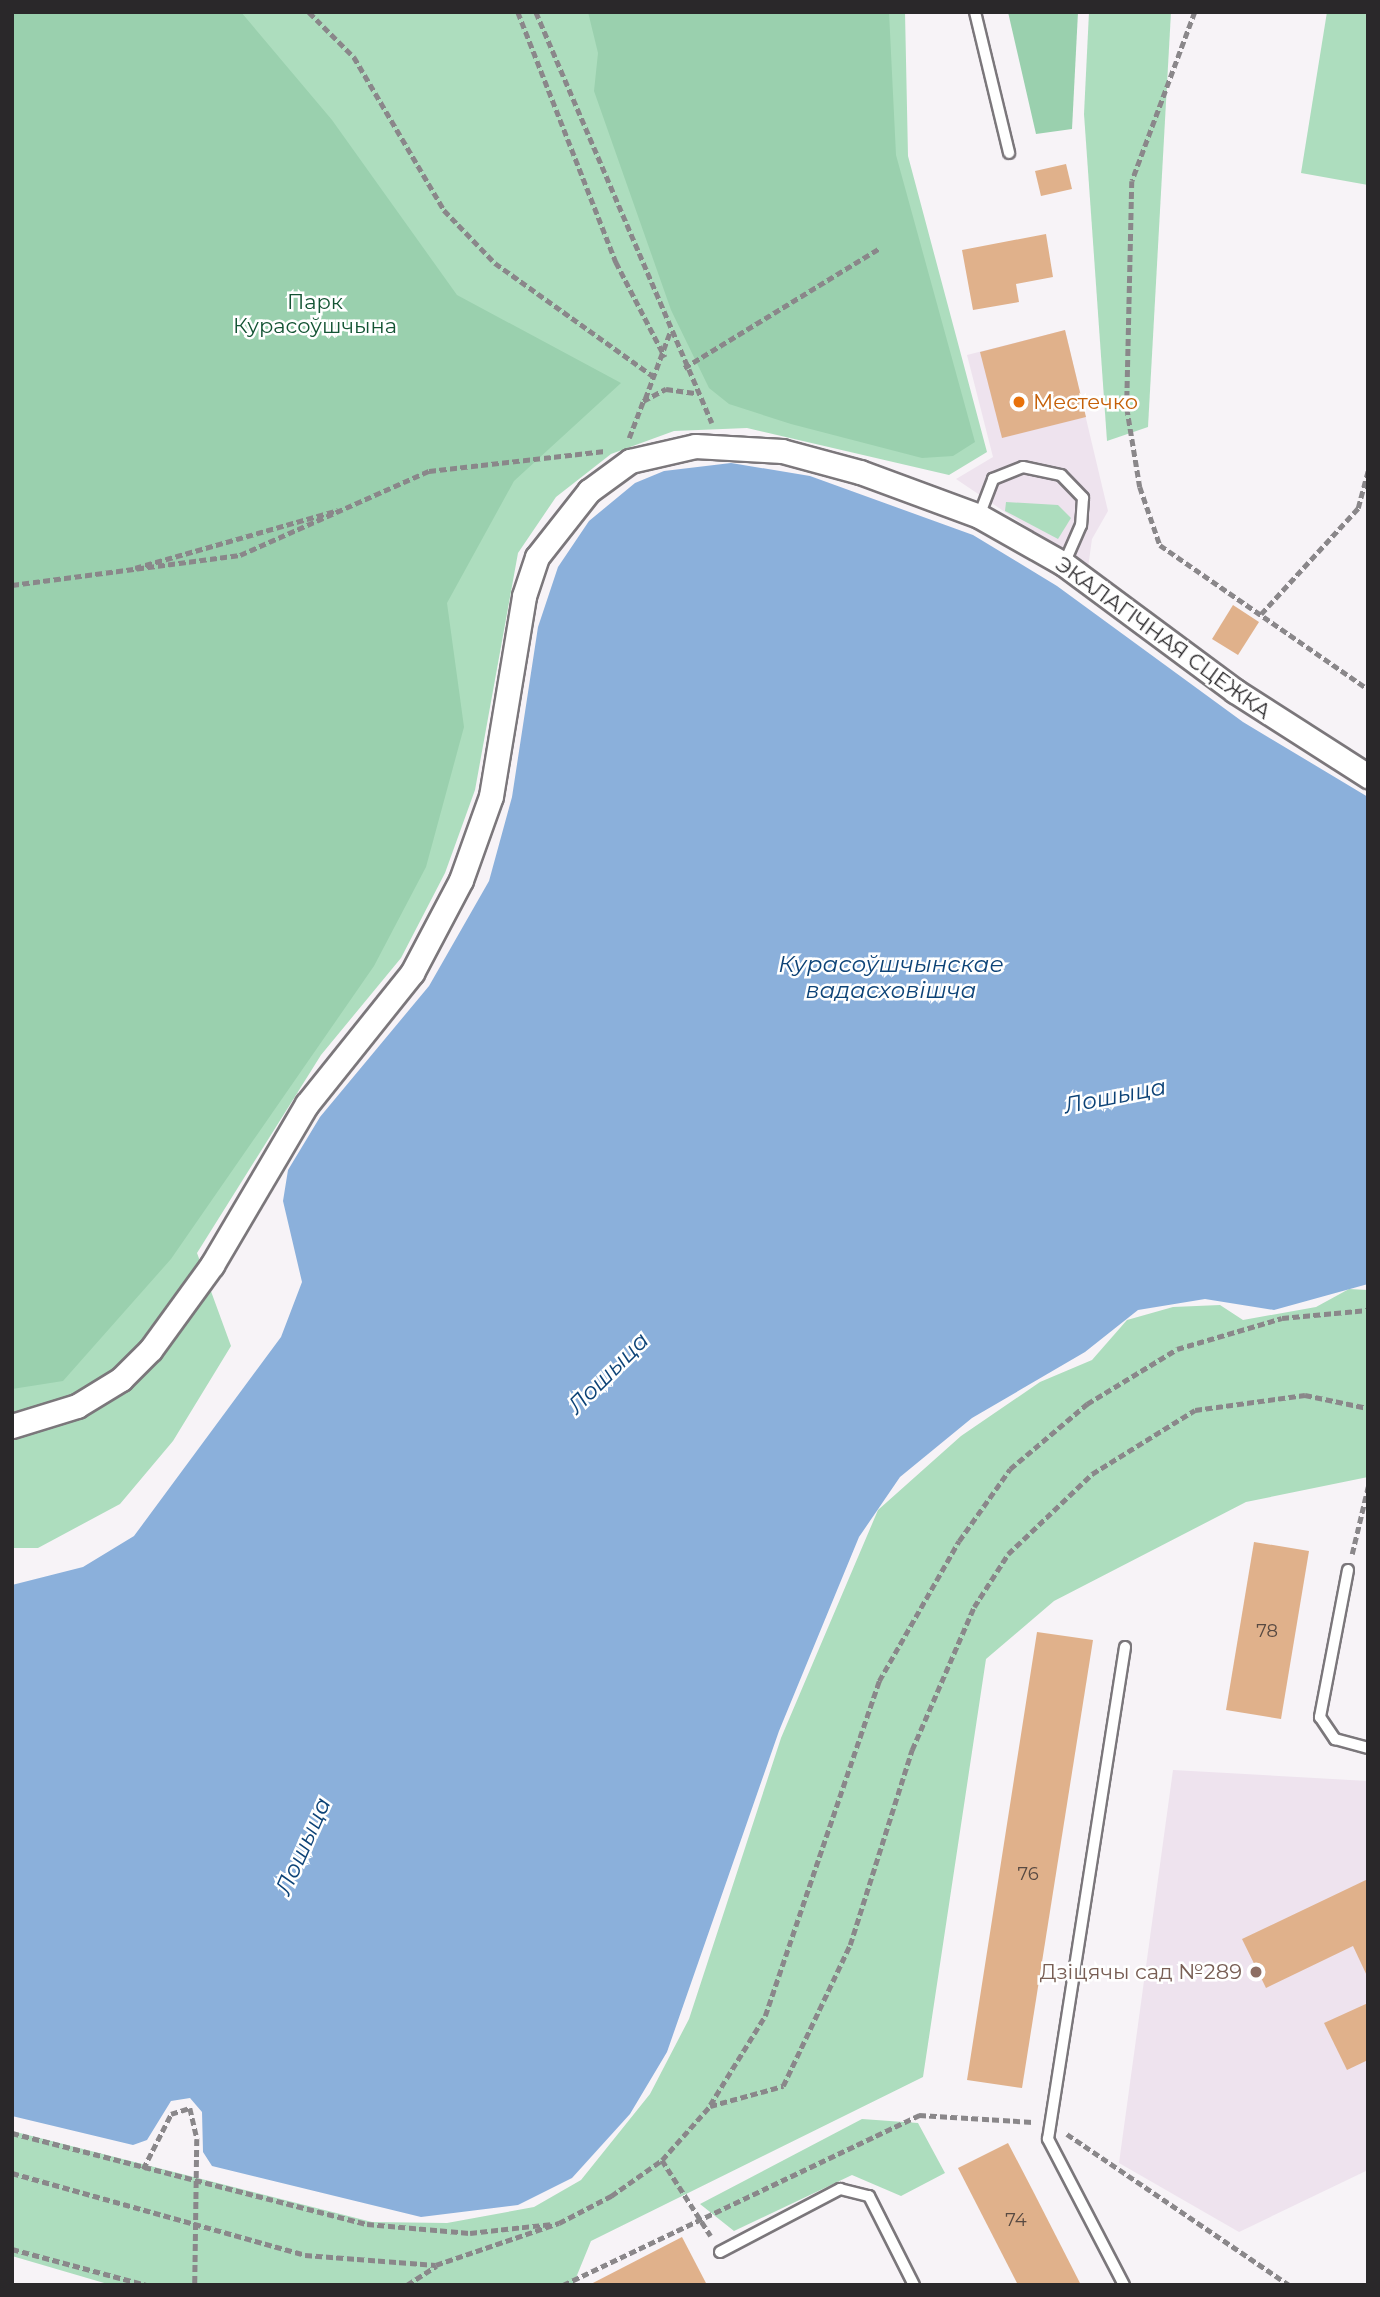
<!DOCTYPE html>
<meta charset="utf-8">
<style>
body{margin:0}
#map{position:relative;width:1380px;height:2297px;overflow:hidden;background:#f7f3f7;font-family:Montserrat,sans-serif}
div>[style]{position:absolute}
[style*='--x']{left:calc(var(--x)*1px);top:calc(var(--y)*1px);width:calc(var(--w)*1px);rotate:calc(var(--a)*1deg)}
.built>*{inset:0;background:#eee3ee}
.green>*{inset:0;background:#adddbe}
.forest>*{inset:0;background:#9ad0ae}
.water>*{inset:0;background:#8bb0db}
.building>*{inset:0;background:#e0b18b}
.path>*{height:4.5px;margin-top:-2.25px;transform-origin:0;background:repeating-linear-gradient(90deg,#8a878a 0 7px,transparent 0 10.5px)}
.roads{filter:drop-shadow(2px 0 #7b777b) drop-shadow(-2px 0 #7b777b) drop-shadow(0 2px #7b777b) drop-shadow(0 -2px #7b777b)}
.lane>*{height:10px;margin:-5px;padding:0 5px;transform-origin:5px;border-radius:5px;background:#fff}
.street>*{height:23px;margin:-11.5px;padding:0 11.5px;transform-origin:11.5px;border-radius:11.5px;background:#fff}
.dots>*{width:19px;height:19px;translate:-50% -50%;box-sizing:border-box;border:4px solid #fff;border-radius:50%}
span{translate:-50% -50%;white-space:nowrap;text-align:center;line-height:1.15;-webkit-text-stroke:5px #fff;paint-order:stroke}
.number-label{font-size:18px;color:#584a42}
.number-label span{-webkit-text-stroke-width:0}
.park-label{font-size:21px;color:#145434}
.food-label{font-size:21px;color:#c56008}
.left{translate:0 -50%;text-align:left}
.street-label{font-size:21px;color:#2a282a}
.education-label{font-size:21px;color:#785e54}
.right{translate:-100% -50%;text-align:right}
.water-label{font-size:23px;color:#0d4377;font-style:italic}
.frame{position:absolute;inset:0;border:14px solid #2a282a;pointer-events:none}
</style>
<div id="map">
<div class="built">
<i style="clip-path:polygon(1065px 330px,1108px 511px,1092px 539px,1088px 568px,956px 479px,993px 457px,967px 355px)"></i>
<i style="clip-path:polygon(1173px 1770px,1368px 1781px,1368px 2170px,1239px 2232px,1119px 2163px)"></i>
</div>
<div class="green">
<i style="clip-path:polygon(12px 12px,905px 12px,908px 156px,987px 452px,949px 475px,747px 428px,674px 431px,611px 454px,556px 497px,518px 553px,475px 790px,445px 873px,401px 958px,321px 1055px,197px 1253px,231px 1346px,173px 1441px,120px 1504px,38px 1548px,12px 1548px)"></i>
<i style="clip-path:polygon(1089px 12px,1171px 12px,1148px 427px,1107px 441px,1084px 114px)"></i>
<i style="clip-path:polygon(1327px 12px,1368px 12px,1368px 185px,1301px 173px)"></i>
<i style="clip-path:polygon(1006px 502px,1058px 505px,1071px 518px,1058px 539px,1005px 511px)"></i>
<i style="clip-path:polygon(1349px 1289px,1368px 1290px,1368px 1477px,1246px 1502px,1054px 1601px,986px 1659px,923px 2077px,591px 2241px,573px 2285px,111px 2285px,12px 2256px,12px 2131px,372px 2222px,447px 2223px,534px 2207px,581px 2180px,650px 2094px,689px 2019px,781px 1738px,878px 1510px,961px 1436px,1040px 1382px,1092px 1360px,1127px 1320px,1173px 1307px,1220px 1305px,1243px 1320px,1316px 1307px)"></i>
<i style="clip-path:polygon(862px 2119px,918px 2123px,945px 2173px,901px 2196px,852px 2175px,734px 2231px,700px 2204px)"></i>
</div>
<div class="forest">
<i style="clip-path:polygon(12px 12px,241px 12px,332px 120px,457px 295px,621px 383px,514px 481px,447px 603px,464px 727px,426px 867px,374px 966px,171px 1259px,63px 1381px,12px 1389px)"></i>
<i style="clip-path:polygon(588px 12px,889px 12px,896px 155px,975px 442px,953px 456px,922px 458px,791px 424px,729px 404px,709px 388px,671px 310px,594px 91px,598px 53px)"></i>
<i style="clip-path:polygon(1008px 12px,1078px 12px,1072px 129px,1036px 134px)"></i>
</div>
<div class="water">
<i style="clip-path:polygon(731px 463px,810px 476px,973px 535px,1057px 586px,1243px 722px,1368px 797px,1368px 1284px,1274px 1310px,1205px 1299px,1138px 1310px,1085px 1352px,972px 1418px,900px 1477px,859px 1537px,779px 1731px,667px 2052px,630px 2114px,572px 2178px,518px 2205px,421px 2217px,212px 2166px,203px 2152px,202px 2112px,190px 2098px,171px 2101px,147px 2140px,133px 2145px,12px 2116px,12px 1585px,83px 1567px,134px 1536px,281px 1337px,302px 1282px,283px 1201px,288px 1170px,320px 1117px,429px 986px,489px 881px,512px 797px,538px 627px,558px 567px,589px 521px,635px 483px,664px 471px)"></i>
</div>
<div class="building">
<i style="clip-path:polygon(1066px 164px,1072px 189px,1041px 196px,1035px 171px)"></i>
<i style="clip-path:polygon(1046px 234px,1053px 277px,1016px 284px,1019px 302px,973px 310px,962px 250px)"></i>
<i style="clip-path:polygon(1065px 330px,1086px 417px,1002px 438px,980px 352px)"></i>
<i style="clip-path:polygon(1233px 605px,1259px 622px,1238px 655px,1212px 639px)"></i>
<i style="clip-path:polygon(1254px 1542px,1309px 1551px,1281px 1719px,1226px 1710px)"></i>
<i style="clip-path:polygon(1037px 1632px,1093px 1640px,1022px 2088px,967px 2080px)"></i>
<i style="clip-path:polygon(1368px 1879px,1368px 1978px,1353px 1946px,1266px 1988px,1242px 1939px)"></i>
<i style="clip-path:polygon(1368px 2003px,1368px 2060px,1347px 2070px,1324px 2023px)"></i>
<i style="clip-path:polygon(1008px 2143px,1033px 2191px,1081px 2285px,1018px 2285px,958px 2168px)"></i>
<i style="clip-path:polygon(682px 2237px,707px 2285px,589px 2285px)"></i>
</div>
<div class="path">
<i style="--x:309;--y:12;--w:64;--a:45"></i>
<i style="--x:354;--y:57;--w:178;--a:59.5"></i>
<i style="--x:444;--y:210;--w:74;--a:46.1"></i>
<i style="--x:495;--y:263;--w:199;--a:35.6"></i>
<i style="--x:518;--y:12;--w:269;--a:68.6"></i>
<i style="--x:616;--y:262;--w:107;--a:62.7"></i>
<i style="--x:536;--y:12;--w:447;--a:66.8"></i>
<i style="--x:1195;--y:12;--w:180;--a:110.4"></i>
<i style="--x:1132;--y:181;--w:227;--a:91.3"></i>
<i style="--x:1127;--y:408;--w:80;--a:80.7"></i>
<i style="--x:1140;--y:487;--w:61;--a:71"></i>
<i style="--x:1160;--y:545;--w:253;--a:34.7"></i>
<i style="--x:684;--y:368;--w:230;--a:-31.5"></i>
<i style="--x:645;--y:399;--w:72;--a:-69.5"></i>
<i style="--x:629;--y:438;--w:40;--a:-69"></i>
<i style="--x:643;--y:401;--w:26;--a:-28"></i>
<i style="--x:666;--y:389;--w:29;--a:8"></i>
<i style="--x:135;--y:568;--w:211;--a:-15.9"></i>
<i style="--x:12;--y:585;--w:230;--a:-7.5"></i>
<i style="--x:240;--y:555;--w:207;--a:-24"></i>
<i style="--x:429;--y:471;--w:177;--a:-6.5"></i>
<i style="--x:1261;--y:614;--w:144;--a:-47.5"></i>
<i style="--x:1358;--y:508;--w:38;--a:-75"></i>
<i style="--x:1352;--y:1554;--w:69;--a:-76.6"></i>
<i style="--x:710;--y:2105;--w:105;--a:-58.3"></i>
<i style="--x:765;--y:2016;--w:354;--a:-71.2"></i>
<i style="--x:879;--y:1681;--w:161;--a:-60.3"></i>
<i style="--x:959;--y:1541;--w:88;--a:-54.7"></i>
<i style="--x:1010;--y:1469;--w:101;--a:-40.2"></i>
<i style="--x:1087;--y:1404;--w:105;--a:-31.4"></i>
<i style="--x:1177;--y:1349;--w:109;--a:-16.4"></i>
<i style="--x:1282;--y:1318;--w:86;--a:-5.3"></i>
<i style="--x:12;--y:2133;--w:366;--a:14.4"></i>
<i style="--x:367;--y:2224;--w:103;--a:5"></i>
<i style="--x:470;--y:2233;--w:81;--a:-6.3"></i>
<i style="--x:1067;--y:2134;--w:268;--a:34.2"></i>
<i style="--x:662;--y:2160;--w:90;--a:57.2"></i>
<i style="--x:143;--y:2169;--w:62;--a:-63"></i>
<i style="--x:171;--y:2114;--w:20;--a:-18"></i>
<i style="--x:190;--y:2108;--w:32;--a:77"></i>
<i style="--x:197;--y:2139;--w:146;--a:90.8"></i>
<i style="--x:12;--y:2173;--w:304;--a:15.6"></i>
<i style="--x:305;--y:2255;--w:131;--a:4.4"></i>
<i style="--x:436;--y:2265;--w:130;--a:-18.9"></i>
<i style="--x:559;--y:2223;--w:59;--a:-27.4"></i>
<i style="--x:611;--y:2196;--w:62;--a:-35.2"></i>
<i style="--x:662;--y:2160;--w:72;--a:-48.4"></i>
<i style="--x:710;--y:2106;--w:76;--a:-15.3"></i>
<i style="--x:783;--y:2086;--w:156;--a:-64.6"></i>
<i style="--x:850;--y:1945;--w:205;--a:-72.4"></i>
<i style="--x:912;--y:1750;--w:156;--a:-66.6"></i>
<i style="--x:974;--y:1607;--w:63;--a:-57.3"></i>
<i style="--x:1008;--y:1554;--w:116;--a:-43.6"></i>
<i style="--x:1092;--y:1474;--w:121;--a:-31.9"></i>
<i style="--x:1195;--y:1410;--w:111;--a:-7.8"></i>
<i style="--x:1305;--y:1395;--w:64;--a:11.7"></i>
<i style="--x:12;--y:2249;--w:139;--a:15"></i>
<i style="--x:407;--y:2285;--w:35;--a:-33"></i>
<i style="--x:563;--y:2285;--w:395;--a:-25.5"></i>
<i style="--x:919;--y:2115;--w:114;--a:3.5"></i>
</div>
<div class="roads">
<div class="lane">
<i style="--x:975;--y:12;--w:145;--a:76.4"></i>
<i style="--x:979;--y:516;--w:40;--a:-69"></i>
<i style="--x:993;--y:479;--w:32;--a:-22"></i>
<i style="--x:1023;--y:467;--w:39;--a:12"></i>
<i style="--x:1061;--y:475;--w:32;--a:46"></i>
<i style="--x:1083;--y:498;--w:27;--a:94"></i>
<i style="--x:1081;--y:525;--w:43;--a:113.6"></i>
<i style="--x:1348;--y:1570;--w:150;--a:100.8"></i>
<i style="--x:1320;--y:1717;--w:27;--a:56"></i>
<i style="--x:1335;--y:1739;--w:34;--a:15"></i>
<i style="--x:720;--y:2252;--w:136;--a:-27.7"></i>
<i style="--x:840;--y:2189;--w:30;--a:14"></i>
<i style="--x:869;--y:2196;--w:100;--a:63.2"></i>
<i style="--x:1124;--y:2285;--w:165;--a:-117.5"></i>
<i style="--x:1048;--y:2139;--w:498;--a:-81.1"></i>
</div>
<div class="street">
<i style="--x:12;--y:1426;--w:68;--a:-17.1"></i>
<i style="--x:77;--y:1406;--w:52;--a:-31.5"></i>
<i style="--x:121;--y:1379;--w:42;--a:-45"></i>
<i style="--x:151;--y:1349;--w:104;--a:-54"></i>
<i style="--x:212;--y:1265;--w:187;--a:-59.5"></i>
<i style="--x:307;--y:1104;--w:168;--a:-51.3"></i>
<i style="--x:412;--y:973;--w:105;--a:-62.2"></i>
<i style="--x:461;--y:880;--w:89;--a:-70.3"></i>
<i style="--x:491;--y:796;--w:203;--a:-80.6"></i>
<i style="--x:524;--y:596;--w:41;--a:-71.6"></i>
<i style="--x:537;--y:557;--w:84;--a:-51.8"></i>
<i style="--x:589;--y:491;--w:51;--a:-36.2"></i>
<i style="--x:630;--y:461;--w:67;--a:-13"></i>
<i style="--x:695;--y:446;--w:87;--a:3.3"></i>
<i style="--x:782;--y:451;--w:81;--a:15.1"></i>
<i style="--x:860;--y:472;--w:127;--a:20.3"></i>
<i style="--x:979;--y:516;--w:98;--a:29.5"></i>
<i style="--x:1064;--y:564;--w:213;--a:36.6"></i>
<i style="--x:1235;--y:691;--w:158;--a:32.6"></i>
</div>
</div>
<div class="dots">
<i style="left:1019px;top:402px;background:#e8710a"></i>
<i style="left:1256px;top:1972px;background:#8d6e63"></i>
</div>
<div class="number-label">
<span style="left:1267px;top:1631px">78</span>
<span style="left:1028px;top:1874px">76</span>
<span style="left:1016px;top:2220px">74</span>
</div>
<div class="park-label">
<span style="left:315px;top:314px">Парк<br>Курасоўшчына</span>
</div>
<div class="food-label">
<span class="left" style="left:1033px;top:402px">Местечко</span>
</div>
<div class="street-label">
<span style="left:1163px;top:638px;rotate:36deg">ЭКАЛАГІЧНАЯ СЦЕЖКА</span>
</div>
<div class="education-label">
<span class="right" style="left:1242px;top:1972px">Дзіцячы сад №289</span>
</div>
<div class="water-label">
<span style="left:891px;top:977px">Курасоўшчынскае<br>вадасховішча</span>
<span style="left:1115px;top:1096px;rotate:-11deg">Лошыца</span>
<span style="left:608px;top:1373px;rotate:-45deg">Лошыца</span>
<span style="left:303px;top:1846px;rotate:-66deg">Лошыца</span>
</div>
<div class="frame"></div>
</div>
